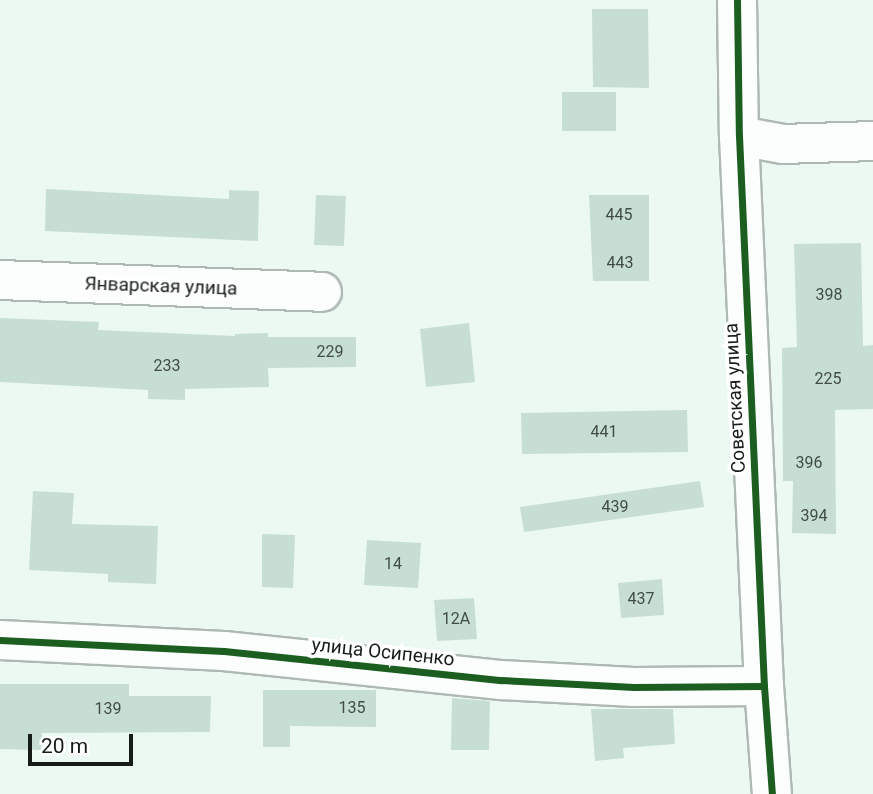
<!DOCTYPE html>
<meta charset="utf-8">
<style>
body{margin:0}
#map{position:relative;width:873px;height:794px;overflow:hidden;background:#ecf9f2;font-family:Roboto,sans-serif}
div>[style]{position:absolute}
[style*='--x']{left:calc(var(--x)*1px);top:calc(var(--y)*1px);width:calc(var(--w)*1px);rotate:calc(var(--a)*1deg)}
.building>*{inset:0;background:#c7ded3}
.roads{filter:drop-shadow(2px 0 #afb9b3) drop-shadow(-2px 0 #afb9b3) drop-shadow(0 2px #afb9b3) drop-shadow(0 -2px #afb9b3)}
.street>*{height:38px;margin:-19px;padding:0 19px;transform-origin:19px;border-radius:19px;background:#fcfefd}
.cycleway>*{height:7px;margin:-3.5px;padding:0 3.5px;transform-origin:3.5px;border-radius:3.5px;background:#1b5e20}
span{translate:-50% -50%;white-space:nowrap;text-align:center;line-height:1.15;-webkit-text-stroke:7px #fff;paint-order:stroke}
.number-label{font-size:16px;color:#424d48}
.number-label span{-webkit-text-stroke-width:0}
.street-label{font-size:19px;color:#161d19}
.scale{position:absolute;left:28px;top:734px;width:105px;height:32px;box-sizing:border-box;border:4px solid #161d19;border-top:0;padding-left:9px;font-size:21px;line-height:24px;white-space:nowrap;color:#161d19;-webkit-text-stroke:5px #fff;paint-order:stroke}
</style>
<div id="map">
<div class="building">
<i style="clip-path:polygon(592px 9px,648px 9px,649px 88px,593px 87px)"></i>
<i style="clip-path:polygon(562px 92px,616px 92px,616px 131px,562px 131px)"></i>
<i style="clip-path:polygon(46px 189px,229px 199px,229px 190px,259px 191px,258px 241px,45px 231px)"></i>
<i style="clip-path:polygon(316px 195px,346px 196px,344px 246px,314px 245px)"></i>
<i style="clip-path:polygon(589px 195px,649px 195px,649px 281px,593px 281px)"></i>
<i style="clip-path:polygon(861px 243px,863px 346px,873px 345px,873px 409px,835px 410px,836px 534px,792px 533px,793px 481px,783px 481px,782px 348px,797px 347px,794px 244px)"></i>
<i style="clip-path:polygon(0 318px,99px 322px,98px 330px,235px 336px,235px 334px,268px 333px,268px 337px,356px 337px,356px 367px,268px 368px,269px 387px,185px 389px,185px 400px,148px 399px,148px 390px,0 382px)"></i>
<i style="clip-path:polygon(469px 323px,475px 382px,426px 387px,420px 329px)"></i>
<i style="clip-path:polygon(687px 410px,688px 452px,522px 454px,521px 413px)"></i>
<i style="clip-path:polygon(700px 481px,704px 507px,524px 532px,520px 507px)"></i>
<i style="clip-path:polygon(33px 491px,74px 493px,72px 524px,158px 526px,156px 584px,108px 582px,108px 574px,29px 570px)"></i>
<i style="clip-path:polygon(262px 534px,295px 535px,293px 588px,262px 587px)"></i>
<i style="clip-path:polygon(367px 540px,421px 543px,418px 588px,364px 585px)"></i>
<i style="clip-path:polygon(662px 579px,664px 615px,621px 618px,618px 583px)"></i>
<i style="clip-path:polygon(474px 598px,477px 639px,437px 641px,434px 600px)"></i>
<i style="clip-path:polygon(0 684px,129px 684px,129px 696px,211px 696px,210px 732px,42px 733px,41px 750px,0 749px)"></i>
<i style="clip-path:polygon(263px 690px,376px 690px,376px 727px,290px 726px,290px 747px,263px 747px)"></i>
<i style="clip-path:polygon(452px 698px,490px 701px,489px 750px,451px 750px)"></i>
<i style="clip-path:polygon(591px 709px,673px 709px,675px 744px,623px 748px,624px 758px,595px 761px)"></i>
</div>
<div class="roads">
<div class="street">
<i style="--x:737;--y:0;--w:136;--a:89.2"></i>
<i style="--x:739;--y:136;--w:551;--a:87.4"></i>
<i style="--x:764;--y:686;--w:108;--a:85.8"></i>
<i style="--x:739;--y:136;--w:45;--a:10.3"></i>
<i style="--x:783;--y:144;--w:90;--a:-1.9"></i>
<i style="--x:0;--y:280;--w:322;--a:2.1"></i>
<i style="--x:0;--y:640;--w:224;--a:2.8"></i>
<i style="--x:224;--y:651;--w:279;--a:6"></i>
<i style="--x:501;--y:680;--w:133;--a:3"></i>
<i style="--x:634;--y:687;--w:130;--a:-0.4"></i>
</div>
</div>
<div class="cycleway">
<i style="--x:737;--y:0;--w:136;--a:89.2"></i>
<i style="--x:739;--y:136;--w:551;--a:87.4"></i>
<i style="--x:764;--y:686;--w:108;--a:85.8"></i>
<i style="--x:0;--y:640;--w:224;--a:2.8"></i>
<i style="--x:224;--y:651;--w:279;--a:6"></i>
<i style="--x:501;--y:680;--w:133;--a:3"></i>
<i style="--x:634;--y:687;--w:130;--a:-0.4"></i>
</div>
<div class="number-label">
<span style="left:619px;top:215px">445</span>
<span style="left:620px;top:263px">443</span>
<span style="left:829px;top:295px">398</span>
<span style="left:330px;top:352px">229</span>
<span style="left:167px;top:366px">233</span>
<span style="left:828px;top:379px">225</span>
<span style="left:604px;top:432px">441</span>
<span style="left:809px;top:463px">396</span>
<span style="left:615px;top:507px">439</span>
<span style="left:814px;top:516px">394</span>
<span style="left:393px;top:564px">14</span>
<span style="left:641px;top:599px">437</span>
<span style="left:456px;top:619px">12А</span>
<span style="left:352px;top:708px">135</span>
<span style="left:108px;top:709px">139</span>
</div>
<div class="street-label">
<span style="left:161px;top:286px;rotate:2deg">Январская улица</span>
<span style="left:735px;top:398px;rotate:-93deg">Советская улица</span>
<span style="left:383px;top:652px;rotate:6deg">улица Осипенко</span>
</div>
<div class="scale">20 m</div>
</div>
